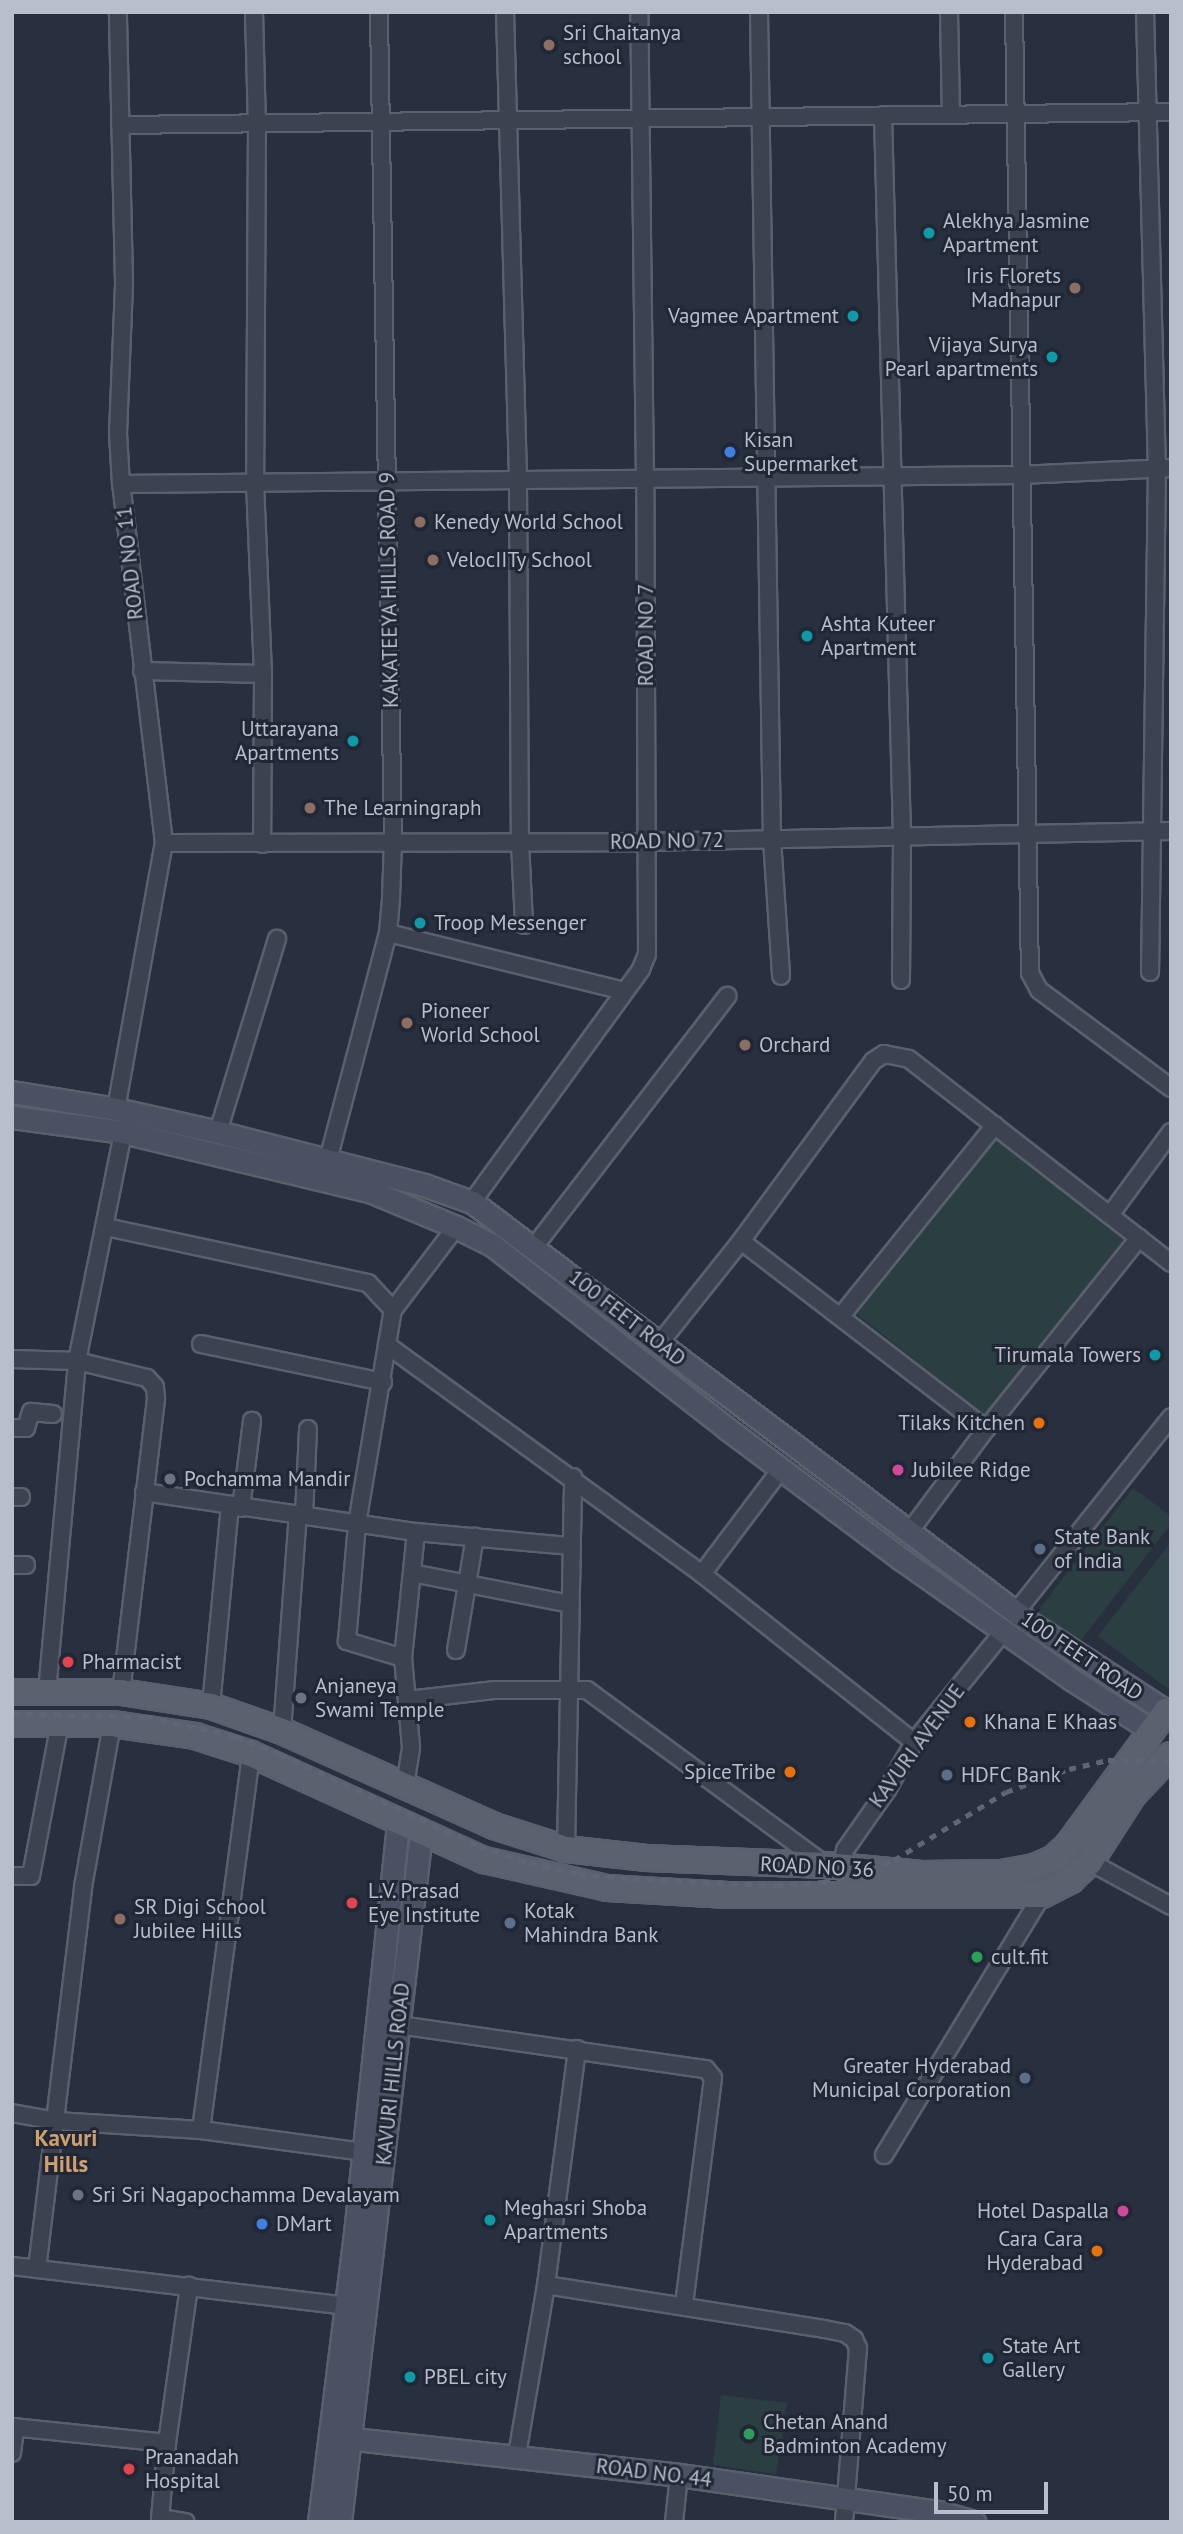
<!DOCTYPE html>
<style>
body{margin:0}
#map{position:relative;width:1183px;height:2534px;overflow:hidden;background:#28303f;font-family:"PT Sans",sans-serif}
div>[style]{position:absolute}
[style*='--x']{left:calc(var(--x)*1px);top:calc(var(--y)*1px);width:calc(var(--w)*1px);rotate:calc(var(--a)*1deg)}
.green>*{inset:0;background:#2b3e41}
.roads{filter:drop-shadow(2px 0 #5a606d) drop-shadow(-2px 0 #5a606d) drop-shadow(0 2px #5a606d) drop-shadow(0 -2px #5a606d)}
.street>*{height:16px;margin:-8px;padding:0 8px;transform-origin:8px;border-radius:8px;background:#3c424f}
.secondary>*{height:21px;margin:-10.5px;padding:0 10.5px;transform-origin:10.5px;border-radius:10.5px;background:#4a5162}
.primary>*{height:24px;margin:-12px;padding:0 12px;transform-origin:12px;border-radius:12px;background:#5a616f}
.rail>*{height:4.5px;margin-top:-2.25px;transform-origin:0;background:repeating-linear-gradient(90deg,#5e6676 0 7px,transparent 0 14px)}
.dots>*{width:19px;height:19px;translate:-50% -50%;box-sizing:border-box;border:4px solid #212735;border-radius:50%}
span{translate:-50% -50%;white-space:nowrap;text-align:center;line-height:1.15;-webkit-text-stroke:6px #212735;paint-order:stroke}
.poi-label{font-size:21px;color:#b8beca}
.left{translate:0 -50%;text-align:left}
.right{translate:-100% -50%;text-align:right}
.street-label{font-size:21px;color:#b8beca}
.neighbourhood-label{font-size:23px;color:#cea06f;font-weight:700}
.frame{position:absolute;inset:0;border:14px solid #b8beca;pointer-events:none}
.scale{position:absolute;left:934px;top:2482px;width:114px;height:32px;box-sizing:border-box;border:4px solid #b8beca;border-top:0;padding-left:9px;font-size:21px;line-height:24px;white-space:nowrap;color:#b8beca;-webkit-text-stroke:5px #212735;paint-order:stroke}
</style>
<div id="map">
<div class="green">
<i style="clip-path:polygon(995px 1137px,1125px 1241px,984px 1415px,854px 1312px)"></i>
<i style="clip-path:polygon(1133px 1488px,1171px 1516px,1171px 1524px,1078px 1644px,1037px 1612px)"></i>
<i style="clip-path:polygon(1171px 1542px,1171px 1691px,1098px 1636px)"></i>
<i style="clip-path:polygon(721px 2395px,787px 2403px,776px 2474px,713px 2465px)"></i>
</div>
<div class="roads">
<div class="street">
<i style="--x:254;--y:12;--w:112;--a:88.5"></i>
<i style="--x:257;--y:124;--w:359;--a:90.3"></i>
<i style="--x:255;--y:483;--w:191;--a:87.6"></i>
<i style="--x:263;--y:674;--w:170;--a:90.3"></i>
<i style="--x:505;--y:12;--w:468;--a:88.4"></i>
<i style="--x:518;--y:480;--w:362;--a:89.7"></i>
<i style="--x:520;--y:842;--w:83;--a:87.2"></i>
<i style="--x:759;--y:12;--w:827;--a:89.1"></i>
<i style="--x:772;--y:839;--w:137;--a:86.2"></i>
<i style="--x:949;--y:12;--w:102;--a:88.9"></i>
<i style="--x:1014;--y:12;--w:961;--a:89.05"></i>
<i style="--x:1030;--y:973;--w:19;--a:62"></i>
<i style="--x:1039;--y:990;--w:164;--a:36.6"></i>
<i style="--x:1145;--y:12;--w:455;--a:88.5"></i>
<i style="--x:1157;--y:467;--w:505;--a:90.79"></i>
<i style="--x:883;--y:115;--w:723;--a:88.49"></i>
<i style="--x:902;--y:838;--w:142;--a:90.4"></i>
<i style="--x:120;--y:125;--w:1051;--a:-0.71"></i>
<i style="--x:121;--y:484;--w:899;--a:-0.57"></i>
<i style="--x:1020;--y:475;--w:151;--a:-2.7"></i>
<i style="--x:142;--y:671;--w:121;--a:1.4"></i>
<i style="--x:164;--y:843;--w:483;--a:-0.1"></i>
<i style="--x:647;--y:842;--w:524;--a:-1.2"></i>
<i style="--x:388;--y:933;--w:243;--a:13.8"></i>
<i style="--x:116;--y:1109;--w:270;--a:-79.8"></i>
<i style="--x:164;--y:843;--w:362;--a:-96.8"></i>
<i style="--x:121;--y:484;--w:50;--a:-93.4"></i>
<i style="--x:118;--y:434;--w:152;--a:-87.7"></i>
<i style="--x:124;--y:282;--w:270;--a:-91.3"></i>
<i style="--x:218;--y:1132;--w:202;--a:-73"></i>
<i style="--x:328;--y:1160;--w:235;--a:-75.2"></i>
<i style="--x:388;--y:933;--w:35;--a:-85"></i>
<i style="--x:391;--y:898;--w:56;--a:-88"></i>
<i style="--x:393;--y:842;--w:830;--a:-90.97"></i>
<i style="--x:472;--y:1202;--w:288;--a:-54"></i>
<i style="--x:641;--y:969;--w:16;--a:-68"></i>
<i style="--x:647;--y:954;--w:475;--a:-90.2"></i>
<i style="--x:645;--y:479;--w:467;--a:-90.7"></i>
<i style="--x:1110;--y:1215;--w:103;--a:-53.7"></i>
<i style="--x:106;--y:1227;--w:268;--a:12.1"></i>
<i style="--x:368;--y:1283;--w:37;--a:47"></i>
<i style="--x:741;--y:1241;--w:309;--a:37.5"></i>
<i style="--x:534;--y:1247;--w:317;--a:-52.4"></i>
<i style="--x:841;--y:1316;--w:245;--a:-51.1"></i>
<i style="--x:201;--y:1344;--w:186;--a:11.8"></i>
<i style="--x:659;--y:1344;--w:132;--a:-51.5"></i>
<i style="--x:741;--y:1241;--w:223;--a:-53.7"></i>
<i style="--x:873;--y:1061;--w:13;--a:-32"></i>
<i style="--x:884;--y:1054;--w:25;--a:11"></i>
<i style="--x:909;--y:1059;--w:332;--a:37.9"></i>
<i style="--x:387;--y:1345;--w:389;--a:36"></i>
<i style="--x:702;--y:1574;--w:270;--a:38.4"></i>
<i style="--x:12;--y:1359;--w:65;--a:1.8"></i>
<i style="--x:77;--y:1361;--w:72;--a:13.7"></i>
<i style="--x:147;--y:1378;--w:12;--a:48"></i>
<i style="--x:155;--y:1387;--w:12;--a:85"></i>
<i style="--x:156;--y:1399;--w:295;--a:96.8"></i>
<i style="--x:12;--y:1428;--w:14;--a:0"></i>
<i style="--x:26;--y:1428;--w:17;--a:-73"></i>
<i style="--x:31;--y:1412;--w:22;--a:5"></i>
<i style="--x:144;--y:1492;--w:275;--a:8.4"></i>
<i style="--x:416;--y:1532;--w:156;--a:5.2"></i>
<i style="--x:12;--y:1497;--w:9;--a:0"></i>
<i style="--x:241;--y:1508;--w:88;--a:-82.8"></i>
<i style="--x:304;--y:1515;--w:86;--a:-87.3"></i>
<i style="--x:910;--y:1531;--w:127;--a:-53.3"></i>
<i style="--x:986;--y:1429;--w:245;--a:-51.3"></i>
<i style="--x:12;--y:1565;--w:14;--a:0"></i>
<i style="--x:412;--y:1573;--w:161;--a:11.1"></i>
<i style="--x:702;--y:1574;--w:131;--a:-53"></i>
<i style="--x:1016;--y:1612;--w:249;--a:-51.5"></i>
<i style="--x:456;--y:1650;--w:115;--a:-80.5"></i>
<i style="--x:403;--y:1658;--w:59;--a:-163.1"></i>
<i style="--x:347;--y:1641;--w:117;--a:-85.1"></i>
<i style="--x:357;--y:1524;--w:217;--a:-80.5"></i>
<i style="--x:393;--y:1310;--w:104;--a:-52.8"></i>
<i style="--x:47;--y:1692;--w:332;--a:-84.8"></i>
<i style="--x:77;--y:1361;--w:234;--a:-78.6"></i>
<i style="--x:408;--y:1700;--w:88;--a:-6.6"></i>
<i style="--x:495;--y:1690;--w:92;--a:0"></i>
<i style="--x:587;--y:1690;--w:294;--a:36.3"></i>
<i style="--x:211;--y:1706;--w:201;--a:-84.6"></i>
<i style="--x:282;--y:1731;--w:218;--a:-85.8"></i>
<i style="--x:405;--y:1786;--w:39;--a:-81"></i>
<i style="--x:411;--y:1747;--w:89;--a:-95.1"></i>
<i style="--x:403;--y:1658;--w:127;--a:-84.1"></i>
<i style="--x:566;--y:1849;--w:372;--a:-88.9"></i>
<i style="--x:1090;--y:1862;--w:92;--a:28.5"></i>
<i style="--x:842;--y:1867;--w:17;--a:-80"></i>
<i style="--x:845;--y:1850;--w:73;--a:-55"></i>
<i style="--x:887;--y:1790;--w:55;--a:-60.6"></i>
<i style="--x:914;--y:1742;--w:143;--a:-51"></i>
<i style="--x:12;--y:1876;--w:19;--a:0"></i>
<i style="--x:31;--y:1876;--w:157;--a:-79.3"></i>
<i style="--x:399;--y:2025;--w:310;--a:8.2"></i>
<i style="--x:706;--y:2069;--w:11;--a:52"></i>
<i style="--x:713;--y:2078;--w:228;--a:97.3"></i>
<i style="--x:12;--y:2113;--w:45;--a:10.3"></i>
<i style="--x:56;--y:2121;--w:145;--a:3.6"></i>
<i style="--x:201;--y:2130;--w:163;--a:7.7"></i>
<i style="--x:201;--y:2130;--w:379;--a:-82.4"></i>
<i style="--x:884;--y:2155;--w:304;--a:-58.7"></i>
<i style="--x:12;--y:2266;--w:336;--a:6.8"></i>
<i style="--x:37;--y:2269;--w:385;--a:-83.1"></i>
<i style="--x:83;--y:1887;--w:166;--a:-79.9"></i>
<i style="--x:546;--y:2285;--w:281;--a:9"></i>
<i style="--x:824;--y:2329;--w:21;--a:11"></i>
<i style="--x:845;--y:2333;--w:11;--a:34"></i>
<i style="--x:854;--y:2339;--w:10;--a:66"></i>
<i style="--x:858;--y:2348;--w:175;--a:94.6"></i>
<i style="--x:12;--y:2427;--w:156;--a:5.9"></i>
<i style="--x:167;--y:2443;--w:75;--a:95.3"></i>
<i style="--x:160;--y:2518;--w:26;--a:9"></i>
<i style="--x:167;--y:2443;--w:159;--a:-82"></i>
<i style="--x:12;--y:2453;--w:26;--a:-83"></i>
<i style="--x:517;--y:2455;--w:172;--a:-80.3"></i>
<i style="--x:546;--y:2285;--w:238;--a:-82.5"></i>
<i style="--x:674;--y:2522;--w:47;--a:-83.9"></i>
</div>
<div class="secondary">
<i style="--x:12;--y:1092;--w:105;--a:9.3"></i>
<i style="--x:116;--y:1109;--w:105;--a:12.7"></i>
<i style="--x:218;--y:1132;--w:213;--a:14.4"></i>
<i style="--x:424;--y:1185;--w:51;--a:19.5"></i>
<i style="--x:472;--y:1202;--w:698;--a:37.02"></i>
<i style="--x:1029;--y:1622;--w:163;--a:33"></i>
<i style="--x:12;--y:1117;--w:112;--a:7.7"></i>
<i style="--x:123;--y:1132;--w:256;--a:13.5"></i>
<i style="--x:372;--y:1192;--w:91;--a:22.6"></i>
<i style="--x:456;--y:1227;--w:40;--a:26.6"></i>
<i style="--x:492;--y:1245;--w:297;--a:38"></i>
<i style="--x:726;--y:1428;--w:219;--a:36.8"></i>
<i style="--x:901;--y:1559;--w:208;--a:35.2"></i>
<i style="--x:1071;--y:1679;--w:95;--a:32.5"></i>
<i style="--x:336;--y:2437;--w:345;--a:6.3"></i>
<i style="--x:679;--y:2475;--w:263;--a:8.1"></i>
<i style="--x:939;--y:2512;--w:37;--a:16"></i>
<i style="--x:319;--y:2522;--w:291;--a:-82.9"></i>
<i style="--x:355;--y:2233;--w:413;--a:-84"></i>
<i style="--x:340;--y:2522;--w:693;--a:-83.29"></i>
</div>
<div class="primary">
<i style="--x:12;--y:1692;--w:109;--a:0"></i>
<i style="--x:121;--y:1692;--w:91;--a:8.8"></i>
<i style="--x:211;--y:1706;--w:75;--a:19.4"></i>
<i style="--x:282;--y:1731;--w:232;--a:24.1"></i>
<i style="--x:494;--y:1826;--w:76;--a:17.7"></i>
<i style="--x:566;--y:1849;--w:81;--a:6.4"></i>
<i style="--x:646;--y:1858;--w:180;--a:2.2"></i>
<i style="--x:826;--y:1865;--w:96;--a:5.4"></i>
<i style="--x:922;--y:1874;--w:79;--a:-0.7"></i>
<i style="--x:1001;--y:1873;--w:34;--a:-10"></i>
<i style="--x:1034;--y:1867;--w:21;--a:-23"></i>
<i style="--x:1053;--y:1859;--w:21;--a:-43"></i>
<i style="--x:1068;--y:1845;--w:166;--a:-53.8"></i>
<i style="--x:1166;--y:1711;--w:6;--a:31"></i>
<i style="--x:12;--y:1724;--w:100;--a:0"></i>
<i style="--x:112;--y:1724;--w:84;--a:8.2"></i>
<i style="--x:195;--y:1736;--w:59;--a:17.8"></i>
<i style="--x:251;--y:1754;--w:256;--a:24.5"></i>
<i style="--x:484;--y:1860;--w:126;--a:12.8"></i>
<i style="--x:607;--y:1888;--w:121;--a:3.3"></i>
<i style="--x:728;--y:1895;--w:314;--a:0"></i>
<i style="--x:1042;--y:1895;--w:33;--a:-27"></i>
<i style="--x:1071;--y:1880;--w:26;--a:-43"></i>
<i style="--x:1090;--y:1862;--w:80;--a:-57.3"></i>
<i style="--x:1133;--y:1795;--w:55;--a:-46.5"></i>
</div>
</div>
<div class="rail">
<i style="--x:12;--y:1713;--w:134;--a:1.7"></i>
<i style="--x:146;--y:1717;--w:91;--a:12.1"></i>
<i style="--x:235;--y:1736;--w:48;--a:21.8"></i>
<i style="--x:280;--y:1754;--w:219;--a:24.8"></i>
<i style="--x:479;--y:1846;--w:53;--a:18.8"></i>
<i style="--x:529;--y:1863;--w:51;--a:12.4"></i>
<i style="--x:579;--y:1874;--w:54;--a:5.3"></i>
<i style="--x:633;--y:1879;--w:143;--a:2.4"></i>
<i style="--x:776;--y:1885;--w:47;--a:-3.7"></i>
<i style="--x:823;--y:1882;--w:35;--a:-13"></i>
<i style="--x:857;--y:1874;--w:40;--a:-21"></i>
<i style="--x:894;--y:1860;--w:131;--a:-31.3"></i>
<i style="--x:1006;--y:1792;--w:67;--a:-20.1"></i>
<i style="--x:1069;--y:1769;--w:40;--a:-13"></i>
<i style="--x:1108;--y:1760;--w:63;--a:0.9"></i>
</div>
<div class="dots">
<i style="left:549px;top:45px;background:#8d6e63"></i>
<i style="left:929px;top:233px;background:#0f9aa8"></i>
<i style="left:1075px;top:288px;background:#8d6e63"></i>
<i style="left:853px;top:316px;background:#0f9aa8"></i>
<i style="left:1052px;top:357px;background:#0f9aa8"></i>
<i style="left:730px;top:452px;background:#3f7fe0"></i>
<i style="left:420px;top:522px;background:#8d6e63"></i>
<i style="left:433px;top:560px;background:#8d6e63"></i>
<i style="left:807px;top:636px;background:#0f9aa8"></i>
<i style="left:353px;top:741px;background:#0f9aa8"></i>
<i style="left:310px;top:808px;background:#8d6e63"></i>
<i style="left:420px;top:923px;background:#0f9aa8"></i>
<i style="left:407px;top:1023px;background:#8d6e63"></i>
<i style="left:745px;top:1045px;background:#8d6e63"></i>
<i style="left:1155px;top:1355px;background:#0f9aa8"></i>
<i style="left:1039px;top:1423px;background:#e8710a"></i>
<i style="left:898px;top:1470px;background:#d1479c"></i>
<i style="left:170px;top:1479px;background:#6b7280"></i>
<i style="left:1040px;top:1549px;background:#5c6f8a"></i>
<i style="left:68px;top:1662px;background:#e0444e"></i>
<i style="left:301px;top:1698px;background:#6b7280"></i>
<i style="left:970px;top:1722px;background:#e8710a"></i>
<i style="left:790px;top:1772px;background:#e8710a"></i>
<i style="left:947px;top:1775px;background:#5c6f8a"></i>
<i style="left:352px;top:1903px;background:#e0444e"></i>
<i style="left:120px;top:1919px;background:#8d6e63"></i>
<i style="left:510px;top:1923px;background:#5c6f8a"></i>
<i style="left:977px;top:1957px;background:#2e9e5b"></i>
<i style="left:1025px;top:2078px;background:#5c6f8a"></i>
<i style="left:78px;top:2195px;background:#6b7280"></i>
<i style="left:1123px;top:2211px;background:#d1479c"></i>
<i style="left:490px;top:2220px;background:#0f9aa8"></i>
<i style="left:262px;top:2224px;background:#3f7fe0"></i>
<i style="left:1097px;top:2251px;background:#e8710a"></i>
<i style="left:988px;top:2358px;background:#0f9aa8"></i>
<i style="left:410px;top:2377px;background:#0f9aa8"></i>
<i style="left:749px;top:2434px;background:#2e9e5b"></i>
<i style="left:129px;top:2469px;background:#e0444e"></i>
</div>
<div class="poi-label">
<span class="left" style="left:563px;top:45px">Sri Chaitanya<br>school</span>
<span class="left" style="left:943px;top:233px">Alekhya Jasmine<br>Apartment</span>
<span class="right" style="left:1061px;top:288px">Iris Florets<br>Madhapur</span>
<span class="right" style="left:839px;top:316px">Vagmee Apartment</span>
<span class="right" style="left:1038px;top:357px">Vijaya Surya<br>Pearl apartments</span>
<span class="left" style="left:744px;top:452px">Kisan<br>Supermarket</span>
<span class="left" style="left:434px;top:522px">Kenedy World School</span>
<span class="left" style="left:447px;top:560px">VelocIITy School</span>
<span class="left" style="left:821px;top:636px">Ashta Kuteer<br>Apartment</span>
<span class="right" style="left:339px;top:741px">Uttarayana<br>Apartments</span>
<span class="left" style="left:324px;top:808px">The Learningraph</span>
<span class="left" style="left:434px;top:923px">Troop Messenger</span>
<span class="left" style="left:421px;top:1023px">Pioneer<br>World School</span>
<span class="left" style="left:759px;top:1045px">Orchard</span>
<span class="right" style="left:1141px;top:1355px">Tirumala Towers</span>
<span class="right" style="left:1025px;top:1423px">Tilaks Kitchen</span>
<span class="left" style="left:912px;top:1470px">Jubilee Ridge</span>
<span class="left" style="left:184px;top:1479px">Pochamma Mandir</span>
<span class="left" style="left:1054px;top:1549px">State Bank<br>of India</span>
<span class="left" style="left:82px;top:1662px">Pharmacist</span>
<span class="left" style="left:315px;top:1698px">Anjaneya<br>Swami Temple</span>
<span class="left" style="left:984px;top:1722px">Khana E Khaas</span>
<span class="right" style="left:776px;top:1772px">SpiceTribe</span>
<span class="left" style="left:961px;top:1775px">HDFC Bank</span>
<span class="left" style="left:368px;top:1903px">L.V. Prasad<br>Eye Institute</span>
<span class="left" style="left:134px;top:1919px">SR Digi School<br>Jubilee Hills</span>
<span class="left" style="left:524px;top:1923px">Kotak<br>Mahindra Bank</span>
<span class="left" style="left:991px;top:1957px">cult.fit</span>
<span class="right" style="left:1011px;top:2078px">Greater Hyderabad<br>Municipal Corporation</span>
<span class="left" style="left:92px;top:2195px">Sri Sri Nagapochamma Devalayam</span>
<span class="left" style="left:504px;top:2220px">Meghasri Shoba<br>Apartments</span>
<span class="right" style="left:1109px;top:2211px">Hotel Daspalla</span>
<span class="left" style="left:276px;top:2224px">DMart</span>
<span class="right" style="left:1083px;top:2251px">Cara Cara<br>Hyderabad</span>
<span class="left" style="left:1002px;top:2358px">State Art<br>Gallery</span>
<span class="left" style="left:424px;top:2377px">PBEL city</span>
<span class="left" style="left:763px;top:2434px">Chetan Anand<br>Badminton Academy</span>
<span class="left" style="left:145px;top:2469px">Praanadah<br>Hospital</span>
</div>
<div class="street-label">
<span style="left:130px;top:563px;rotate:-96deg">ROAD NO 11</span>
<span style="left:389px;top:590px;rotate:-91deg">KAKATEEYA HILLS ROAD 9</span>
<span style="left:646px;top:635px;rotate:-90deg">ROAD NO 7</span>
<span style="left:667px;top:841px;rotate:-1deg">ROAD NO 72</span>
<span style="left:627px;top:1318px;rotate:38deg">100 FEET ROAD</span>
<span style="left:1082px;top:1656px;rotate:34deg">100 FEET ROAD</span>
<span style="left:917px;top:1746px;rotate:-54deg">KAVURI AVENUE</span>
<span style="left:817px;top:1867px;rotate:3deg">ROAD NO 36</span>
<span style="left:393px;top:2074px;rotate:-84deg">KAVURI HILLS ROAD</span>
<span style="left:654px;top:2473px;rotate:7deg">ROAD NO. 44</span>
</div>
<div class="neighbourhood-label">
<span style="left:66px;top:2151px">Kavuri<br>Hills</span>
</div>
<div class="frame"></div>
<div class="scale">50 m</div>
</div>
